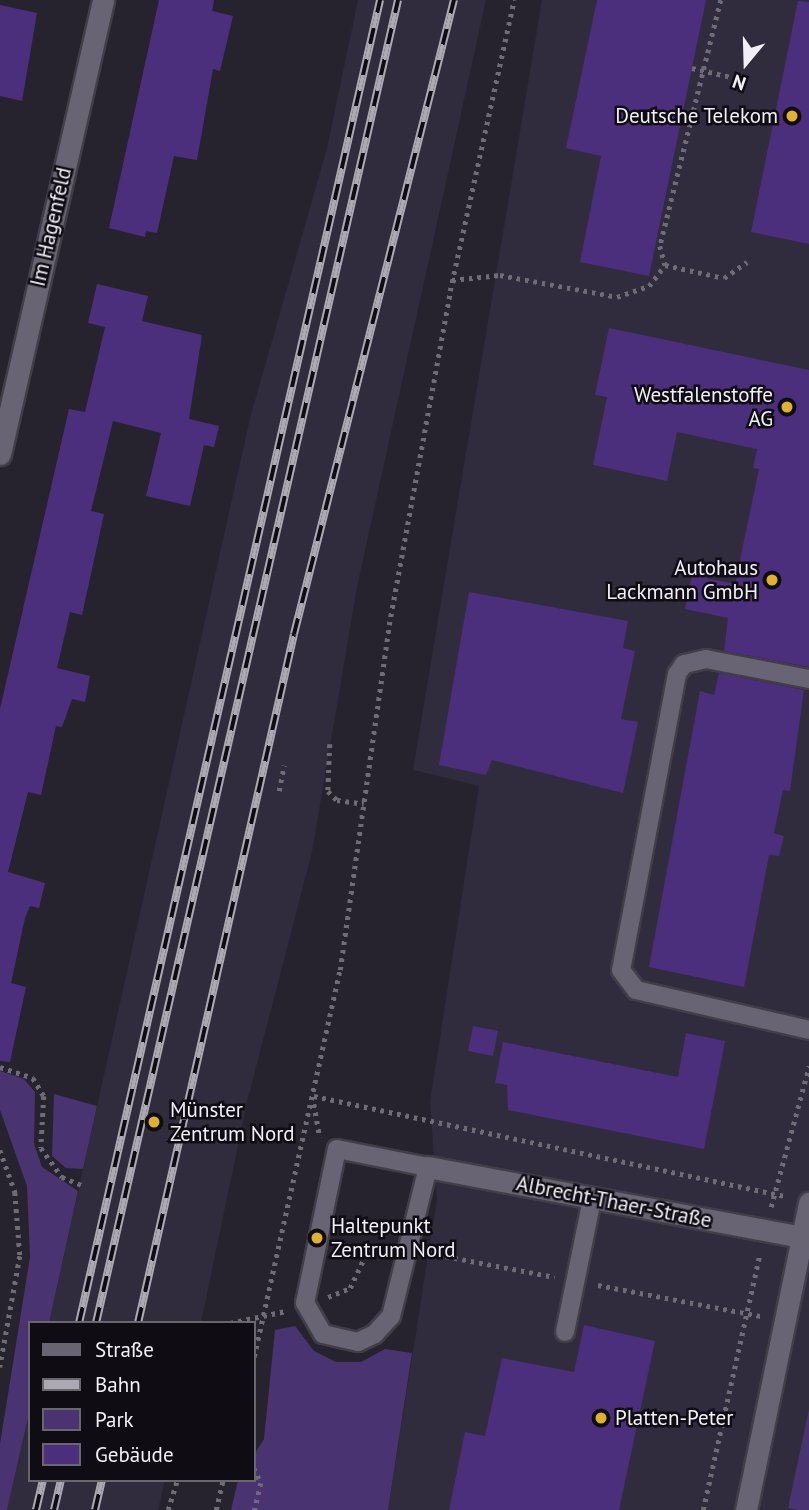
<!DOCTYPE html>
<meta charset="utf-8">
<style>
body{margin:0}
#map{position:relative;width:809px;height:1510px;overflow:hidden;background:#26232f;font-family:"PT Sans",sans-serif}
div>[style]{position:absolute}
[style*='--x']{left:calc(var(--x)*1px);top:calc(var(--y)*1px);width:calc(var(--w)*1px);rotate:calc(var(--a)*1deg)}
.built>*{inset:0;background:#302b3d}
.green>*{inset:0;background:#493371}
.building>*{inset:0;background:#4c2f7c}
.path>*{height:4.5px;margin-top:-2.25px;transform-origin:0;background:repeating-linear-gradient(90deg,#6f6c76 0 3.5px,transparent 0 8.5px)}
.roads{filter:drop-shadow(2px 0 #413e48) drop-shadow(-2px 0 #413e48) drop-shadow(0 2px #413e48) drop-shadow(0 -2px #413e48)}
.service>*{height:18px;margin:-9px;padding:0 9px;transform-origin:9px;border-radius:9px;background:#686473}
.minor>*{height:21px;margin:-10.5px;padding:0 10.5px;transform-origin:10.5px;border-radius:10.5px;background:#686473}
.rail>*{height:8px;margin-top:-4px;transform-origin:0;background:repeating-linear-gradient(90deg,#0f0d13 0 16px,#aca9b3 0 32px);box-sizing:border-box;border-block:2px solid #aca9b3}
.dots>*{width:19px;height:19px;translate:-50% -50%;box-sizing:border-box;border:4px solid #0f0d13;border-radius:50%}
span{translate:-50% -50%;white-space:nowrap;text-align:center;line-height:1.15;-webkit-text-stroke:5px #0f0d13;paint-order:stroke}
.poi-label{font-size:21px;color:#f1eff7}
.right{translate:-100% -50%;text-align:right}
.left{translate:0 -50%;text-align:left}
.street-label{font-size:21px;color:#f1eff7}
.legend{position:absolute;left:28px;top:1321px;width:228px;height:161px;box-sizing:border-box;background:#0f0d13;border:2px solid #69676e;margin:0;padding:9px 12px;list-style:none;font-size:21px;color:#f1eff7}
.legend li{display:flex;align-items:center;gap:14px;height:35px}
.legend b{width:35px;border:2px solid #69676e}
.north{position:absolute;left:711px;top:28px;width:70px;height:70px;-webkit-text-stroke:5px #0f0d13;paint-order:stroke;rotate:199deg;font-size:19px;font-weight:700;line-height:28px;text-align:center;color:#f1eff7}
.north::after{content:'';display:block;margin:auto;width:24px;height:32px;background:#f1eff7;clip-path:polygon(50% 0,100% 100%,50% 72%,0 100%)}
</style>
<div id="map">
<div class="built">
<i style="clip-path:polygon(358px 0,486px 0,357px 587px,312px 852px,247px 1102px,201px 1323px,49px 1323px,250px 418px,327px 148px)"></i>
<i style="clip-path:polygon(542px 0,809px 0,809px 1510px,388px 1510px,437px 1199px,430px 1102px,479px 786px,413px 770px)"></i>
<i style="clip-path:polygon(30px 1409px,30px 1480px,165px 1480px,158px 1510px,7px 1510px)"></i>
</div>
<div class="green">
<i style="clip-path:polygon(0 1071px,24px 1079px,35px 1092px,34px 1144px,42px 1167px,78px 1191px,49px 1323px,30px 1323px,30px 1409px,7px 1510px,0 1510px,0 1444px,30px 1257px,27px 1186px,0 1110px)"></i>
<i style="clip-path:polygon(54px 1094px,97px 1106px,83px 1169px,66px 1168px,52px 1156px)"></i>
<i style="clip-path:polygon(295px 1326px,314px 1351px,336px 1362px,361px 1362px,385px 1349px,412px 1353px,388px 1510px,231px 1510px,238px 1480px,254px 1480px,254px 1455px,264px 1439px,275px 1330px)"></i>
<i style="clip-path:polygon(809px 1409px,809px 1510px,798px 1510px,788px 1508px)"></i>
</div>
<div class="building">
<i style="clip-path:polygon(159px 0,214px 0,212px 11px,233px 16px,220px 71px,213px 69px,197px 160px,174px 156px,157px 233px,146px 231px,145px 237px,109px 228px)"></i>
<i style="clip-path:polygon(597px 0,706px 0,649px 276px,580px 262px,601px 156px,566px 148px)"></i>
<i style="clip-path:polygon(798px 1px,809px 2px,809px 244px,751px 232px)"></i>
<i style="clip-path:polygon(0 5px,37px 13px,22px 101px,0 96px)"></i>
<i style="clip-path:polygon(97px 284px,148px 296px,142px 321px,202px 335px,189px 419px,219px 426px,214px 447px,204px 445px,190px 506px,146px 496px,161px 433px,113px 421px,91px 511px,104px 514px,82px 615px,70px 612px,57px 668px,90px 676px,85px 702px,72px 699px,62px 727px,56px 726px,41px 795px,28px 792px,8px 872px,45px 883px,39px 908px,30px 906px,25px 918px,11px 983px,26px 987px,10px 1062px,0 1061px,0 709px,69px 409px,85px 412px,105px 327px,88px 323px)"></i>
<i style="clip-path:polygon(609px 328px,809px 370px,809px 667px,724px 651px,728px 618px,685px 609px,692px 575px,735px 584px,759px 469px,753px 468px,757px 449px,677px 432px,667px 481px,593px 465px,607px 397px,595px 395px)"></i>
<i style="clip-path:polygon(469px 592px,628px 621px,623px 648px,635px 651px,621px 719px,638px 722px,623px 793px,492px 760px,486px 775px,439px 765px)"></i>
<i style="clip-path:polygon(719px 673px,804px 690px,790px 791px,783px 790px,774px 833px,784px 836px,779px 856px,769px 855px,744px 987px,649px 967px,700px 691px,714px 695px)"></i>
<i style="clip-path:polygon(473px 1026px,498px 1031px,493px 1056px,468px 1051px)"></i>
<i style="clip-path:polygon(686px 1033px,725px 1041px,704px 1149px,508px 1110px,507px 1085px,495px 1083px,503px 1042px,678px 1077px)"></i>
<i style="clip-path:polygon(584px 1325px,655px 1341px,619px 1510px,449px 1510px,465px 1432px,485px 1436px,502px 1358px,574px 1372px)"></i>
</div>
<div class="path">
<i style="--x:721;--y:0;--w:253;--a:103.9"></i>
<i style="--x:660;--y:246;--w:20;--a:75"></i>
<i style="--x:665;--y:265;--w:60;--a:12.4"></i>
<i style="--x:724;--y:278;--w:28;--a:-35"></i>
<i style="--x:692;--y:68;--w:53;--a:13"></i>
<i style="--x:452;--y:280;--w:48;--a:-5.9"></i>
<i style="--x:500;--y:275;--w:119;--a:10.6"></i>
<i style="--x:617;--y:297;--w:34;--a:-19"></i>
<i style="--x:649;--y:286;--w:26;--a:-53"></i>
<i style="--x:330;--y:744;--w:47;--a:92.4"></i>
<i style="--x:328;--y:791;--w:13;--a:45"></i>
<i style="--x:337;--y:800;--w:27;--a:8"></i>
<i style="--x:279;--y:791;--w:26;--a:-79"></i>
<i style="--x:0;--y:1067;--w:35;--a:18"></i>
<i style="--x:33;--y:1078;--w:21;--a:59"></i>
<i style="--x:44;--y:1096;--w:52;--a:93.3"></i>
<i style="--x:41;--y:1148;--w:36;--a:54"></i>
<i style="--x:62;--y:1177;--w:22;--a:22"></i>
<i style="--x:314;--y:1096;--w:482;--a:12"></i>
<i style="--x:314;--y:1104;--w:34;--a:80"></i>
<i style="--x:0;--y:1150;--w:45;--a:70.3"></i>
<i style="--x:15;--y:1192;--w:64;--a:85.5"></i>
<i style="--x:20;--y:1256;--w:113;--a:100.2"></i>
<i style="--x:771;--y:1207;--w:146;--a:-74.9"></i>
<i style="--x:429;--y:1253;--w:128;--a:10.8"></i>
<i style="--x:598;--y:1285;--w:166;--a:10.8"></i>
<i style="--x:328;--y:1297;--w:24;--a:-22"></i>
<i style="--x:350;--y:1288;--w:42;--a:-64.7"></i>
<i style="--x:368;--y:1250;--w:18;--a:-13"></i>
<i style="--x:230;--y:1323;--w:57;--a:-12.1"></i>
<i style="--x:254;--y:1357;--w:396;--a:-77.5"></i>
<i style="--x:340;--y:970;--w:348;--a:-81.9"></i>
<i style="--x:389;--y:625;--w:340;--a:-79.6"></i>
<i style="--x:450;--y:291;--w:298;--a:-77.6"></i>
<i style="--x:254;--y:1468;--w:17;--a:65"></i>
<i style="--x:261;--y:1483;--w:28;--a:103"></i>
<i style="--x:168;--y:1510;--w:31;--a:-73"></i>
<i style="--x:216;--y:1510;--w:31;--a:-77"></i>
<i style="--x:703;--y:1510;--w:263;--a:-77.5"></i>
</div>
<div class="roads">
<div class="service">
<i style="--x:809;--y:679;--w:105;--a:-169"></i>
<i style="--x:706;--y:659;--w:23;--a:167"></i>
<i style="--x:684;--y:664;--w:12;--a:125"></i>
<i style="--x:677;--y:674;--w:301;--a:100.7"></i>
<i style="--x:621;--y:970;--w:25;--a:53"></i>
<i style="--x:636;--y:990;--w:178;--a:13"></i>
<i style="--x:337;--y:1149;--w:93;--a:11.2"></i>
<i style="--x:428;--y:1167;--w:154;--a:103.9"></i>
<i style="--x:391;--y:1316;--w:24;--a:132"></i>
<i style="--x:375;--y:1334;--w:19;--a:155"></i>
<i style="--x:358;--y:1342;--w:36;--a:-167"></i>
<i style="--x:323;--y:1334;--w:36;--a:-120"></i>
<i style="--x:305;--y:1303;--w:157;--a:-78.3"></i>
<i style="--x:565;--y:1332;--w:136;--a:-78.5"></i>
</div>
<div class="minor">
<i style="--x:0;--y:454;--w:466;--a:-77.2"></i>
<i style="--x:428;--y:1167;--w:380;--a:10.6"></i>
<i style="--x:746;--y:1510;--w:314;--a:-78.4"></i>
</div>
</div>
<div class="rail">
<i style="--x:79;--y:1323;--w:1357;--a:-77.18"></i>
<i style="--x:96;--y:1323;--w:1357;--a:-77.14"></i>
<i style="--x:138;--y:1323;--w:706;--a:-77.24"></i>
<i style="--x:294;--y:634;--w:654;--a:-75.84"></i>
<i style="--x:36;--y:1510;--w:31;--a:-77"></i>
<i style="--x:54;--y:1510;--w:31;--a:-77"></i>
<i style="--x:95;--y:1510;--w:31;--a:-77"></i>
</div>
<div class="dots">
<i style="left:792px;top:116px;background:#deb133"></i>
<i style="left:787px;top:407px;background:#deb133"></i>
<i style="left:772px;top:580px;background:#deb133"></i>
<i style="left:154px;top:1122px;background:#deb133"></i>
<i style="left:317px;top:1238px;background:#deb133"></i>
<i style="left:601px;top:1418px;background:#deb133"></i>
</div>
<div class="poi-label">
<span class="right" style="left:778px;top:116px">Deutsche Telekom</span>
<span class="right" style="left:773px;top:407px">Westfalenstoffe<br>AG</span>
<span class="right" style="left:758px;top:580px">Autohaus<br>Lackmann GmbH</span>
<span class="left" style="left:170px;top:1122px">Münster<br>Zentrum Nord</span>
<span class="left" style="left:331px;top:1238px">Haltepunkt<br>Zentrum Nord</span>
<span class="left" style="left:615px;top:1418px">Platten-Peter</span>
</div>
<div class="street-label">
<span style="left:51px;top:227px;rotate:-77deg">Im Hagenfeld</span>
<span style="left:614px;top:1202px;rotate:11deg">Albrecht-Thaer-Straße</span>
</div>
<ul class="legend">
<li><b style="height:9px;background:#686473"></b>Straße</li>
<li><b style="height:9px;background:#aca9b3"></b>Bahn</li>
<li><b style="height:19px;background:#493371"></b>Park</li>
<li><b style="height:19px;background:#4c2f7c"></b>Gebäude</li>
</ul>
<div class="north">N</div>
</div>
